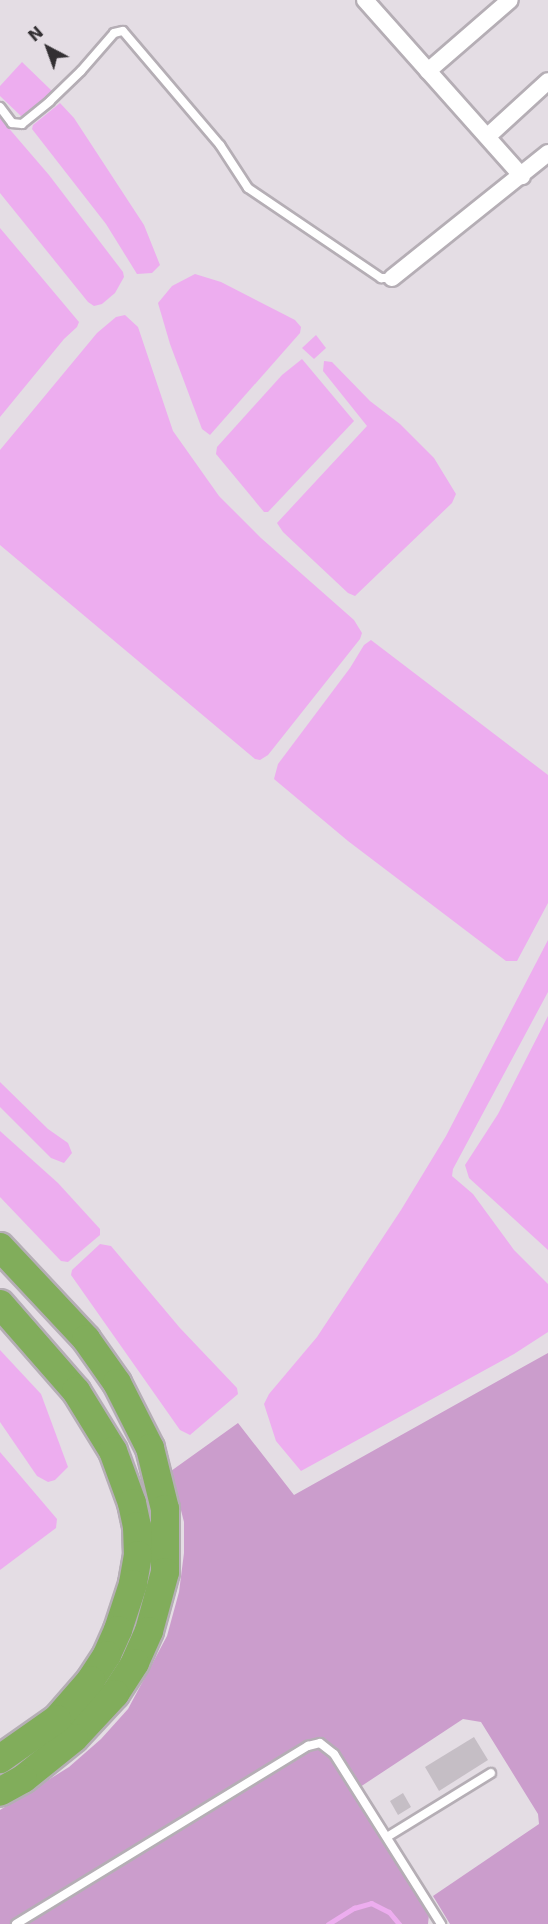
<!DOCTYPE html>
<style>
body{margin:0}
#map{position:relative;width:548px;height:1924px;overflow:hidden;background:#e4dde4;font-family:"DejaVu Sans",sans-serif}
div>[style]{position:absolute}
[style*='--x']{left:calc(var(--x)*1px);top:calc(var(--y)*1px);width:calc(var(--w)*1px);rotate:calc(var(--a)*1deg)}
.green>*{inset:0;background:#cb9dcc}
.water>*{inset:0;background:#edadef}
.stream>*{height:5px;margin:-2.5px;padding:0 2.5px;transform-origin:2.5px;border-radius:2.5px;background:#edadef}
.building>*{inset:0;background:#c5bec5}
.roads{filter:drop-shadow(2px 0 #b5aeb5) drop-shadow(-2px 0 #b5aeb5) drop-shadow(0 2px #b5aeb5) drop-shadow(0 -2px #b5aeb5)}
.service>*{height:8px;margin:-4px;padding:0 4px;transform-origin:4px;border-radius:4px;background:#fff}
.minor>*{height:16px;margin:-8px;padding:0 8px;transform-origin:8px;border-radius:8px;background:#fff}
.motorway>*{height:28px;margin:-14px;padding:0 14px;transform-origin:14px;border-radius:14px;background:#81ad5b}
span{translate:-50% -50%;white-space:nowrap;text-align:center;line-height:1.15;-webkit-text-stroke:4.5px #e4dde4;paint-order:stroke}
.north{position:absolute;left:18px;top:18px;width:60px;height:60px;-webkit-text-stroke:4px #e4dde4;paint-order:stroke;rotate:319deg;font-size:16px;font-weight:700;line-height:24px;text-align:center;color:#333033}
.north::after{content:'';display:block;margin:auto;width:21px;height:27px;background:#333033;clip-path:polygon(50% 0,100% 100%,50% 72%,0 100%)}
</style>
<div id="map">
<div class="green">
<i style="clip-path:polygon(548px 1353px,548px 1924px,450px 1924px,433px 1896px,539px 1824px,538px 1814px,481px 1722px,463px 1719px,357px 1789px,430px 1905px,428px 1924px,0 1924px,0 1810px,69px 1767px,101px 1739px,128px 1709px,167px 1636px,179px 1592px,184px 1553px,184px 1522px,171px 1471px,238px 1423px,294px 1495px)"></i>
</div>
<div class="water">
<i style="clip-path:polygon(22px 62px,52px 91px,52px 94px,22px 117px,0 96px,0 86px)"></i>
<i style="clip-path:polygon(60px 103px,74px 118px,144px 225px,160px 265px,152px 273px,137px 274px,106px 224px,32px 129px,33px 125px)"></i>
<i style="clip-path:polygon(0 118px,49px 175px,123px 272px,124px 277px,115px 293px,102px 304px,94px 306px,88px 302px,0 193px)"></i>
<i style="clip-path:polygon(0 228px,79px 322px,77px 327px,64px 339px,0 417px)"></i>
<i style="clip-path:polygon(195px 274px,221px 282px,295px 320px,301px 327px,300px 333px,210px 435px,202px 429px,170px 344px,158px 303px,172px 286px)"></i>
<i style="clip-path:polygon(125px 315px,138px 327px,173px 431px,219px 496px,261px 538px,354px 620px,362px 633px,360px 639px,268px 755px,260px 760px,255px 759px,0 545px,0 450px,97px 333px,116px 317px)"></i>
<i style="clip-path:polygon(316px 335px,326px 348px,314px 359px,302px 348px)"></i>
<i style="clip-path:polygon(302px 359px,354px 421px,268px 512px,264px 512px,216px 454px,217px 447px,282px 375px)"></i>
<i style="clip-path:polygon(324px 361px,332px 362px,370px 401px,400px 424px,434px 458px,456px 494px,452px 503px,355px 596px,348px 593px,283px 532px,277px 523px,367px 426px,323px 371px)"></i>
<i style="clip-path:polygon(371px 640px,548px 775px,548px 903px,517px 961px,506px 961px,348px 841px,274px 779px,278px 764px,350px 668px,364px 645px)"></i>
<i style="clip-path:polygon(548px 940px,548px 992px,453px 1169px,452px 1176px,473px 1194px,514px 1250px,548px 1284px,548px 1332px,514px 1354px,301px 1471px,276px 1441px,264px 1404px,269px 1394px,317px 1337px,401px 1210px,446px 1136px)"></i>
<i style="clip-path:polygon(548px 1016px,548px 1250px,469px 1178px,465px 1165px,498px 1114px)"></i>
<i style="clip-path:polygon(0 1082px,48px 1129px,68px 1143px,72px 1153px,64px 1163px,51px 1158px,0 1107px)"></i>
<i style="clip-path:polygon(0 1131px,58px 1183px,100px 1229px,100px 1235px,68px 1262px,61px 1261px,0 1197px)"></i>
<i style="clip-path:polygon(100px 1244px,111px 1246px,180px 1328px,237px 1388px,238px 1394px,190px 1435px,180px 1430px,71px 1275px,72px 1270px)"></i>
<i style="clip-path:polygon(0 1350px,41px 1394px,68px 1467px,55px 1480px,48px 1482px,37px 1476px,0 1422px)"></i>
<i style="clip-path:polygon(0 1452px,57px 1519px,56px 1528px,0 1570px)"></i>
</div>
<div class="stream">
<i style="--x:328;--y:1924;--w:31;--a:-32"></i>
<i style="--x:354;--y:1908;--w:18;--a:-16"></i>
<i style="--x:371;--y:1903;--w:20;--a:27"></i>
<i style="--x:389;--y:1912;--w:16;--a:50"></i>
</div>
<div class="building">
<i style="clip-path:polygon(474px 1737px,488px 1760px,439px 1791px,425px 1767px)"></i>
<i style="clip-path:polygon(403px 1793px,411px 1807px,398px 1815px,390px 1801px)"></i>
</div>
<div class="roads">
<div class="service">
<i style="--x:0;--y:107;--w:20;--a:53"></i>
<i style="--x:12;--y:123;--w:10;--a:6"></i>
<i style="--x:22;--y:124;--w:36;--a:-39"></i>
<i style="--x:50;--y:101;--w:43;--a:-44.1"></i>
<i style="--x:81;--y:71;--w:50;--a:-49"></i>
<i style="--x:114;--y:33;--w:9;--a:-13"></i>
<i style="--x:123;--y:31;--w:150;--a:49.6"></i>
<i style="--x:220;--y:145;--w:51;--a:56.9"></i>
<i style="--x:248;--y:188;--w:161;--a:34.1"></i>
<i style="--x:381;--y:278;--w:11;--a:0"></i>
<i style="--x:387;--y:1837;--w:122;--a:-31.6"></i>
<i style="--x:16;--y:1924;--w:342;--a:-31.4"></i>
<i style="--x:308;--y:1746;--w:12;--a:-14"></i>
<i style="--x:320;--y:1743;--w:18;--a:38"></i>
<i style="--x:334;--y:1754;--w:201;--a:57.8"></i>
</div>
<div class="minor">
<i style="--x:365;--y:0;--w:236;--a:48.3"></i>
<i style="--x:428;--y:71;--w:108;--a:-40.9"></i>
<i style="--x:488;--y:136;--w:81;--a:-42.5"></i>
<i style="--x:392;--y:278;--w:200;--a:-38.7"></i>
</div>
<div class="motorway">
<i style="--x:0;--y:1247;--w:126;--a:46.9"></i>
<i style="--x:86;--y:1339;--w:54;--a:54.8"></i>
<i style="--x:117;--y:1383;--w:73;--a:63.1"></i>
<i style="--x:150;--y:1448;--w:63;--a:76.2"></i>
<i style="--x:165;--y:1509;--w:63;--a:90"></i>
<i style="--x:165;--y:1572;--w:61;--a:105.2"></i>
<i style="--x:149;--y:1631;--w:35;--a:114"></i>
<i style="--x:135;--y:1663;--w:37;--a:123"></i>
<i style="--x:115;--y:1694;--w:60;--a:133"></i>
<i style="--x:74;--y:1738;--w:65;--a:141.2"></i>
<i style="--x:23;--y:1779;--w:26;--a:151"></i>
<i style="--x:0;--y:1304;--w:116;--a:48.9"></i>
<i style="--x:76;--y:1391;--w:70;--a:58.3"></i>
<i style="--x:113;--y:1451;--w:55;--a:69.9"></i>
<i style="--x:132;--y:1503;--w:24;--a:78"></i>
<i style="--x:137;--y:1526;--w:29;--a:88"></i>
<i style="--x:138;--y:1555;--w:29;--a:100"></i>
<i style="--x:133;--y:1584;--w:48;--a:108.1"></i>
<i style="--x:118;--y:1630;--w:27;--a:114"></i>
<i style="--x:107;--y:1655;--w:30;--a:123"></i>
<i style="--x:91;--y:1680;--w:52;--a:131.1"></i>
<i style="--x:57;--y:1719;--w:70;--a:144.9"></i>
</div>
</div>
<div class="north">N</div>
</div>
